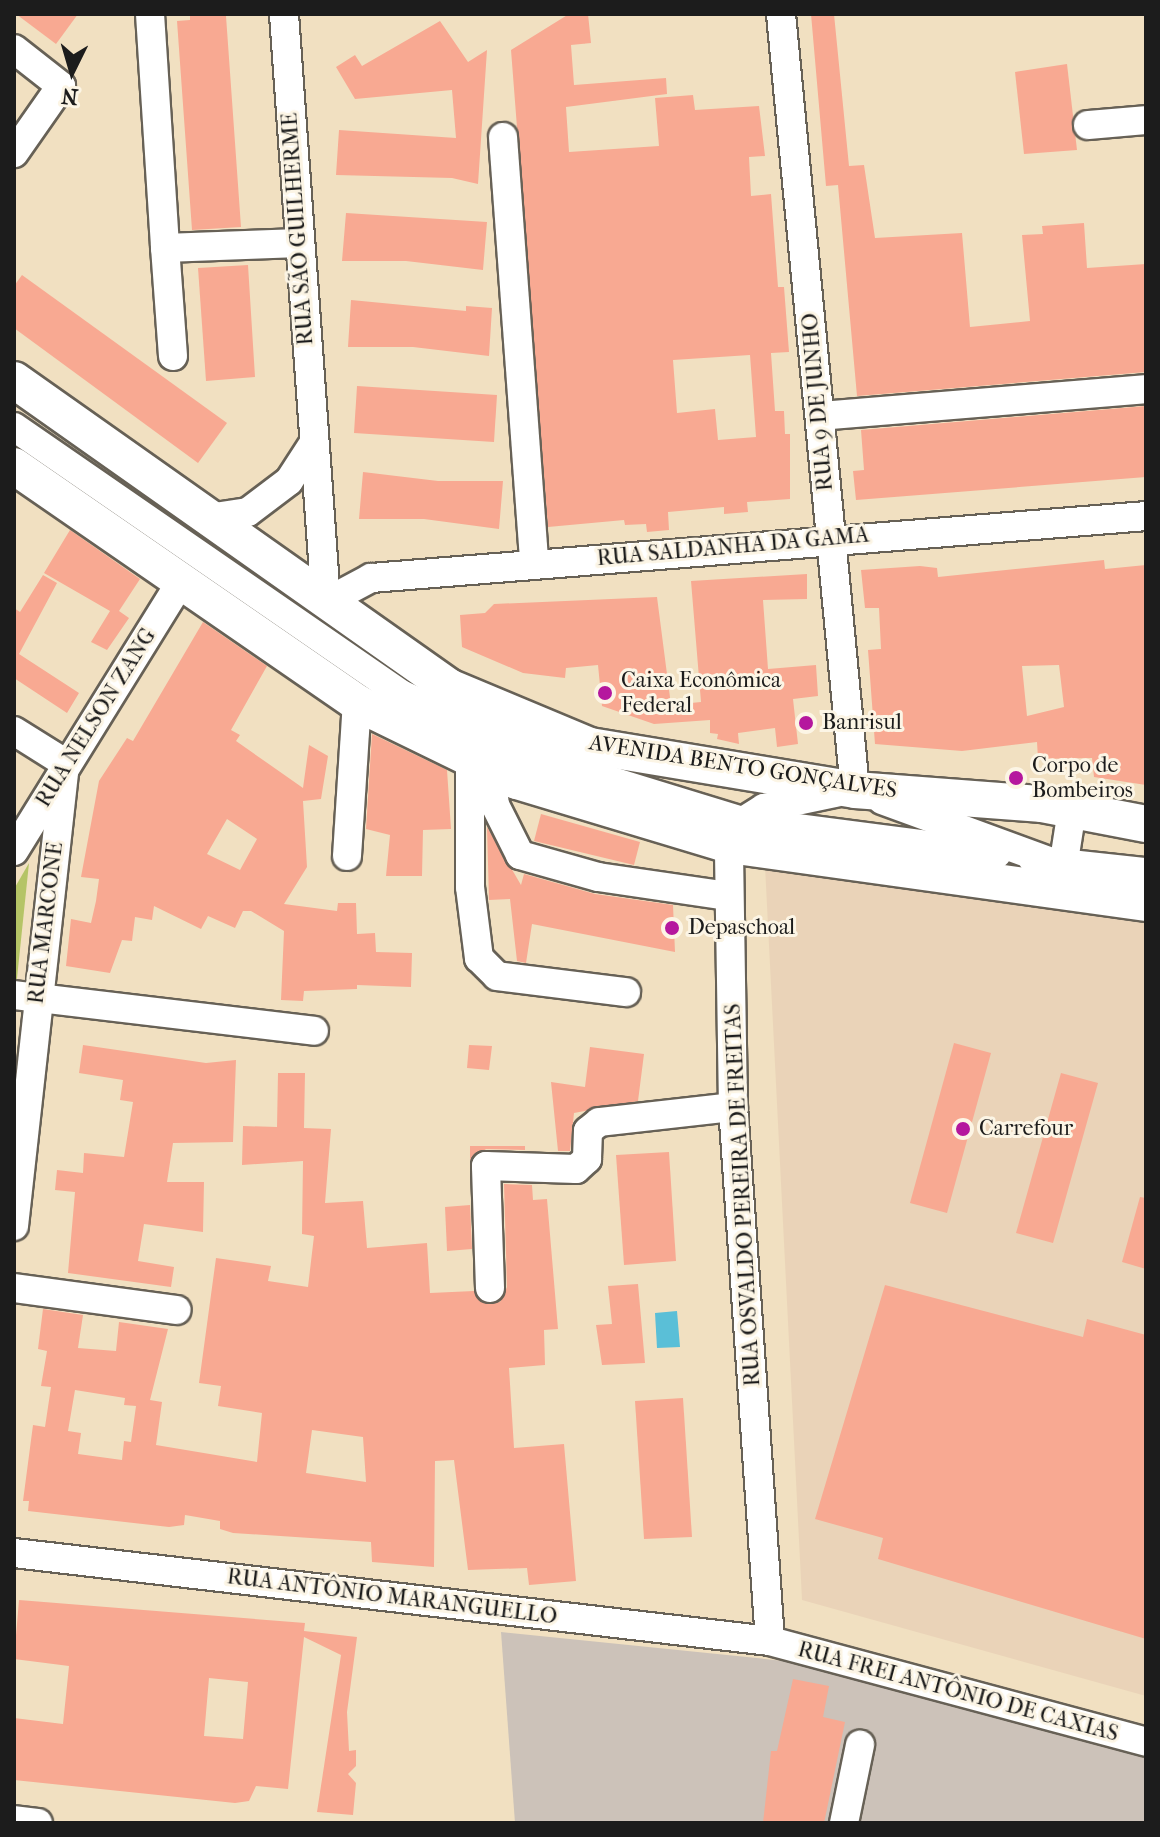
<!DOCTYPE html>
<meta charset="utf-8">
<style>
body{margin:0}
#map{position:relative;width:1160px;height:1837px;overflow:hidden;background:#f1e0c1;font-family:"IM FELL French Canon",serif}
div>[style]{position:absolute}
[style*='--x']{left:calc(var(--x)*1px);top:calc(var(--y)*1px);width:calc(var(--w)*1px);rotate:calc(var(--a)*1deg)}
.built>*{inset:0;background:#ead3b8}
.industrial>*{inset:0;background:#ccc2b9}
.green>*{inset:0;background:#b5c466}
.water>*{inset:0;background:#5abfd7}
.building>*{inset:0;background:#f8a992}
.roads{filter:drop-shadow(2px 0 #676156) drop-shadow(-2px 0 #676156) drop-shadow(0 2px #676156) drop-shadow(0 -2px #676156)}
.minor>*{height:28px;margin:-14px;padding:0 14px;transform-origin:14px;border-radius:14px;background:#fff}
.major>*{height:36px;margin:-18px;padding:0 18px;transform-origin:18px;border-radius:18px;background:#fff}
.dots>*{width:22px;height:22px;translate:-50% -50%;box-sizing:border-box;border:4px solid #fcf5e5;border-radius:50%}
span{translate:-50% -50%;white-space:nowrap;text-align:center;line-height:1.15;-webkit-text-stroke:6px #fcf5e5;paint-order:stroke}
.street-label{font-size:22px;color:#1c1c1c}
.poi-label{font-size:22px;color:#1c1c1c}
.left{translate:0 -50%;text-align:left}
.frame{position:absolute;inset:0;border:16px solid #1c1c1c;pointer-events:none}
.north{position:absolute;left:32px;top:32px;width:80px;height:80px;-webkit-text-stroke:6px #fcf5e5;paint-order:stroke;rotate:185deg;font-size:22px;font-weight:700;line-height:32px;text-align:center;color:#1c1c1c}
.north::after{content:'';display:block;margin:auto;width:28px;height:36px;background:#1c1c1c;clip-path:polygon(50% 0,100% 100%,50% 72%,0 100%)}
</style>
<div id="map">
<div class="built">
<i style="clip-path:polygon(765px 866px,1146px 909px,1146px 1696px,802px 1600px)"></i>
</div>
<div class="industrial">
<i style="clip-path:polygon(501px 1632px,824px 1665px,1146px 1754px,1146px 1823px,515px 1823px)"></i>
</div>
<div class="green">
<i style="clip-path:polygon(29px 863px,14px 1007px,14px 889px)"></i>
</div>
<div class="water">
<i style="clip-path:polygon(677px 1311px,680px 1347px,657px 1348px,655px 1313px)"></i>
</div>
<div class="building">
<i style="clip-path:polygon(16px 14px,78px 14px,56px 44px)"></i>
<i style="clip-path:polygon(190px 14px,226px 16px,241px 227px,192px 230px,177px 21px,190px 20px)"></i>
<i style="clip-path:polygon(evenodd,569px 14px,588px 14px,591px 43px,571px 45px,574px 85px,666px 78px,667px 94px,566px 107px,569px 152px,659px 146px,655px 98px,693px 95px,695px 110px,759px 106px,765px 156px,749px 157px,751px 196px,771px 194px,778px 287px,784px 287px,789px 352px,771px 353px,775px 411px,784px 411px,785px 434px,790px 434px,790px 499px,747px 502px,748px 512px,724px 514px,724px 507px,668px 512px,669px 530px,647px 532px,646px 524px,625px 525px,624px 520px,548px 527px,511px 50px,569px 14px,750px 355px,756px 437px,718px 440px,715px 409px,677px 413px,673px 360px,750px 355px)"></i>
<i style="clip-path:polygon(811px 14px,834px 14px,849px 166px,864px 165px,875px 238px,962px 233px,970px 327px,1030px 321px,1022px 235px,1043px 234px,1042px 226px,1084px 223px,1087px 268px,1146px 264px,1146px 372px,857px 396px,838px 185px,826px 186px)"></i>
<i style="clip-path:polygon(440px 21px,468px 62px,487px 50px,478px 184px,452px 178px,336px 175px,339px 130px,456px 138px,452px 90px,355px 99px,336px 67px,355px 55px,362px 66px)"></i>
<i style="clip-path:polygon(1067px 64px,1077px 150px,1024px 154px,1015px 72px)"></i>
<i style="clip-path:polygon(346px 213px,487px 222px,483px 270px,406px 261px,342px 261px)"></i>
<i style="clip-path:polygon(248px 265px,255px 377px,206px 381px,198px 268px)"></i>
<i style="clip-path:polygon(22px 275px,227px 423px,198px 463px,14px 328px,14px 286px)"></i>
<i style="clip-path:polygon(351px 300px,466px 311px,466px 306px,492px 308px,489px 356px,413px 347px,348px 347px)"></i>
<i style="clip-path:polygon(357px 386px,497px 395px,494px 442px,354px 433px)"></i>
<i style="clip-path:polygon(1146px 406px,1146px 477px,856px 500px,853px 471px,864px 470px,861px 430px)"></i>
<i style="clip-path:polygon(363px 472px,438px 481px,503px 481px,499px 529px,424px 519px,359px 519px)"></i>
<i style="clip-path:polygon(70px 530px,140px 579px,119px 611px,129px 618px,107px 650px,91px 642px,110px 611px,44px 573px)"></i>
<i style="clip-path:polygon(evenodd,1104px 560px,1105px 569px,1146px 565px,1146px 785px,1094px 777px,1092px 758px,1038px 759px,1037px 742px,962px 751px,875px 744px,868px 650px,881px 649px,879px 608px,865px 608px,861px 570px,920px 566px,937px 568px,938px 577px,1104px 560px,1059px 665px,1064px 707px,1027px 716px,1022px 666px,1059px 665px)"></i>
<i style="clip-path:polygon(807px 574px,807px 599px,763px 600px,768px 669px,816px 665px,818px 696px,793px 699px,798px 744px,777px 747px,775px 728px,738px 733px,739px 744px,717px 739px,718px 734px,710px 733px,710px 720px,654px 724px,602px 706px,598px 665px,566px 668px,565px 678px,523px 673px,462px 647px,460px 615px,485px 613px,494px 604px,657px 597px,671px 705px,701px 702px,691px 581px)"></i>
<i style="clip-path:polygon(43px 575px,57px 583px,19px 654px,79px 693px,67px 713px,14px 678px,14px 608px,20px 612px)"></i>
<i style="clip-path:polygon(evenodd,203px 622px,267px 666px,231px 730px,240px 735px,236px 741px,303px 788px,309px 745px,328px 756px,321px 799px,303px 801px,307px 867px,284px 904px,337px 911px,338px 903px,356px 903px,357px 934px,375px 933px,376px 952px,412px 953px,411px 987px,357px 985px,357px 989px,304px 991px,303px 1001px,281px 1000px,284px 931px,251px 911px,243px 911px,235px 928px,208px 916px,201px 929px,154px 906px,152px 920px,135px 917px,132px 941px,122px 940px,110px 973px,66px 966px,71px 919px,91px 923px,96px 901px,99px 879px,81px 877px,99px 781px,127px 738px,133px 741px,203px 622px,227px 819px,257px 839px,240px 870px,207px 854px,227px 819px)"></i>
<i style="clip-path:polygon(372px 734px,447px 770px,451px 829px,423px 830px,422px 876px,386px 876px,390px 835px,366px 829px)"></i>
<i style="clip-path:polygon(541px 814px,640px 842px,634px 865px,534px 841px)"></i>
<i style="clip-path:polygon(487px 827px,521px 885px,524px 874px,595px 894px,673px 905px,675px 952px,532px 924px,526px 963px,517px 961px,510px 899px,489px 900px)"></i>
<i style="clip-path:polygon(954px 1043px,991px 1053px,947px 1213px,910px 1203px)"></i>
<i style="clip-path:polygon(83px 1045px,206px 1063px,236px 1060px,233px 1142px,173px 1143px,167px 1182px,204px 1182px,203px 1232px,144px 1224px,138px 1261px,174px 1267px,171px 1287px,68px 1273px,75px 1192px,55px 1190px,57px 1170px,83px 1173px,84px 1153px,124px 1157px,133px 1102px,120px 1100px,123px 1080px,79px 1073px)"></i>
<i style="clip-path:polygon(469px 1045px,492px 1046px,489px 1070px,467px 1068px)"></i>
<i style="clip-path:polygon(590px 1047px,644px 1054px,638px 1101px,574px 1113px,570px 1151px,558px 1151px,551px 1082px,585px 1087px)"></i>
<i style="clip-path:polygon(evenodd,278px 1073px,305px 1073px,304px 1128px,331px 1129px,325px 1203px,363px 1201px,367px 1248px,427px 1243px,430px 1293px,474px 1291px,483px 1303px,500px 1302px,507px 1287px,504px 1184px,532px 1185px,533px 1200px,547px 1199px,558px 1329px,544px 1330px,545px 1365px,509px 1368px,514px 1448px,564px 1444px,576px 1581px,529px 1585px,527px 1568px,468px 1570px,454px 1460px,435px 1461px,434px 1567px,372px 1562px,371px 1542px,233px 1533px,220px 1529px,220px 1521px,185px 1515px,184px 1525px,169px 1527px,28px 1511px,29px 1501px,23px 1501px,33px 1425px,45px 1427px,51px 1387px,41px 1386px,47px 1351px,38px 1349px,43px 1309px,83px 1315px,78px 1348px,116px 1351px,119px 1322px,168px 1329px,150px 1400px,162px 1402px,156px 1445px,257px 1462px,262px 1413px,218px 1406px,221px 1386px,199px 1383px,216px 1258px,271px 1266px,268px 1281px,308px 1287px,314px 1236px,302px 1234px,303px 1161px,242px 1165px,243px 1126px,277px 1127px,278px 1073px,75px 1390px,125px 1398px,124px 1405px,136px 1406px,131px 1442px,124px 1441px,122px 1460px,78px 1454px,81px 1433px,68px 1431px,75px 1390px,278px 1073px,312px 1430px,363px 1437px,366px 1482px,306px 1473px,312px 1430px)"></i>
<i style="clip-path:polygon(1061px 1073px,1098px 1083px,1053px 1243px,1016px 1233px)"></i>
<i style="clip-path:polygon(470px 1146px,525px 1146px,525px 1150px,486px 1149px,470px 1160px)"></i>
<i style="clip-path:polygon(669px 1152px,676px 1261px,624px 1265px,616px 1155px)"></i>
<i style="clip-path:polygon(1140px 1197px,1146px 1198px,1146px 1269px,1122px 1262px)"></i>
<i style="clip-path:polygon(470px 1205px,472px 1249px,447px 1251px,445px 1207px)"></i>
<i style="clip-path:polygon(638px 1284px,645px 1363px,602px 1365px,596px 1325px,612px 1324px,608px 1286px)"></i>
<i style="clip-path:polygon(885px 1285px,1083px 1337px,1087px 1319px,1146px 1335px,1146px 1639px,878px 1559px,883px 1538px,815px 1519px)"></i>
<i style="clip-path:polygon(683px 1398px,692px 1537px,644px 1539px,635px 1401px)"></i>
<i style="clip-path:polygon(evenodd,19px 1600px,305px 1623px,304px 1631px,357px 1637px,347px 1712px,349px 1751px,356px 1750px,356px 1766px,348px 1774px,356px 1783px,353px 1815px,317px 1812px,341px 1655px,304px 1637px,288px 1789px,256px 1786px,249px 1801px,235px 1803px,14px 1780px,14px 1718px,63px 1724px,69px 1666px,14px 1659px,19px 1600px,209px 1678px,248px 1682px,243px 1739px,204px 1736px,209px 1678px)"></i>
<i style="clip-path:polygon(793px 1679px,829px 1686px,823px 1717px,845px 1722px,824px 1823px,763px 1823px,771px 1751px,777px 1751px)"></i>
</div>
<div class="roads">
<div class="minor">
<i style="--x:150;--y:14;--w:234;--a:86.3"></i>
<i style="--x:284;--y:14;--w:589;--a:85.91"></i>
<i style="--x:326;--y:602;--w:51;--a:-28.1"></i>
<i style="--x:371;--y:578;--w:777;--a:-4.57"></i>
<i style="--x:781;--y:14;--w:780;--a:84.55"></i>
<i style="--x:14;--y:49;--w:60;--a:38.2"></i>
<i style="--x:61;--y:86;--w:82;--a:125"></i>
<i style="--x:1088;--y:125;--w:58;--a:-4.9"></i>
<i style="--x:503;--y:137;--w:428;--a:85.8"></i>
<i style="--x:173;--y:356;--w:108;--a:-94.2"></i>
<i style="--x:165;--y:248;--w:134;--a:-2.1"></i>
<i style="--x:820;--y:416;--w:327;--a:-4.7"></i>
<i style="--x:14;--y:427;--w:472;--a:34.6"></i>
<i style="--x:403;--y:695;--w:165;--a:24.4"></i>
<i style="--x:553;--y:763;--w:199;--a:17"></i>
<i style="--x:743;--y:821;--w:256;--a:7.4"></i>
<i style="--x:208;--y:518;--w:40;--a:-8.5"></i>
<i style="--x:248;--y:512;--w:51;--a:-37.1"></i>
<i style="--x:289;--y:481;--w:44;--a:-57"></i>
<i style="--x:14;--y:731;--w:60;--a:32.1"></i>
<i style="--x:470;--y:756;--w:131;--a:90"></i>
<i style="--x:470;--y:887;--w:72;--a:82.8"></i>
<i style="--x:479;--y:958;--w:25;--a:45"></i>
<i style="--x:497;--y:976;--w:130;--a:7.1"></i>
<i style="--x:491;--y:768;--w:37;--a:84"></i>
<i style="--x:495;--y:805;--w:56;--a:63.4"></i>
<i style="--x:520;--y:855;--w:81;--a:15.8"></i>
<i style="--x:598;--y:877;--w:132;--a:8.3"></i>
<i style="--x:882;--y:800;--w:178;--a:20.1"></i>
<i style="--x:14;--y:851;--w:313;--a:-58.2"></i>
<i style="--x:347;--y:856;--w:153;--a:-86.3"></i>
<i style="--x:1033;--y:860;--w:114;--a:6.1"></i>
<i style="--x:1061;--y:880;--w:71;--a:-81.1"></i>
<i style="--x:14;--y:995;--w:302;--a:6.8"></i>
<i style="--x:14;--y:1226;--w:466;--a:-83.7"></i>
<i style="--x:14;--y:1288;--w:164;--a:7.7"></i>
<i style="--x:490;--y:1288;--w:122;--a:-91.9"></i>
<i style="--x:486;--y:1166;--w:90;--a:1.9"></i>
<i style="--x:576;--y:1169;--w:15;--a:-42"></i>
<i style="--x:587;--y:1159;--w:28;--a:-88"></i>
<i style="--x:588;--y:1131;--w:14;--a:-39"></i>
<i style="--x:599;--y:1122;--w:135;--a:-6.4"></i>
<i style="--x:14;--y:1553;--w:761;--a:6.64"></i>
<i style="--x:770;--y:1641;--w:389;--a:15"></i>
<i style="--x:770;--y:1641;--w:535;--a:-93.96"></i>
<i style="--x:733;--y:1107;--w:262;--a:-90.9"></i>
<i style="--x:729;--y:845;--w:28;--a:-60"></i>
<i style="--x:743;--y:821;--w:25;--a:-32"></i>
<i style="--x:764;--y:808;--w:73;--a:-11.9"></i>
<i style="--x:14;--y:1820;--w:24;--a:7"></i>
<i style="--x:844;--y:1823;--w:80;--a:-78.4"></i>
</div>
<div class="major">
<i style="--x:14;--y:380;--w:532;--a:35.21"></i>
<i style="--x:449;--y:687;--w:153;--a:22.7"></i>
<i style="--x:590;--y:746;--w:269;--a:9.4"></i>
<i style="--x:855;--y:790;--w:188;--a:4.3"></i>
<i style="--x:1042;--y:804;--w:106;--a:10.9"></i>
<i style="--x:14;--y:466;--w:417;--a:34.6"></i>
<i style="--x:357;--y:703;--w:178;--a:26"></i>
<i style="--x:517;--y:781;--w:221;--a:16.8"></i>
<i style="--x:729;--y:845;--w:421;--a:7.9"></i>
</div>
</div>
<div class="dots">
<i style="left:605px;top:693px;background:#b5179e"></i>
<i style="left:806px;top:723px;background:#b5179e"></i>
<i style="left:1016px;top:778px;background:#b5179e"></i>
<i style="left:672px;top:928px;background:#b5179e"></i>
<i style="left:963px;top:1129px;background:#b5179e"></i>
</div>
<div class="street-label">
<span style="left:298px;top:229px;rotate:-94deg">RUA SÃO GUILHERME</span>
<span style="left:818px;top:402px;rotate:-95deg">RUA 9 DE JUNHO</span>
<span style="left:733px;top:547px;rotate:-5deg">RUA SALDANHA DA GAMA</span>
<span style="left:96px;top:718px;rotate:-58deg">RUA NELSON ZANG</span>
<span style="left:743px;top:767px;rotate:9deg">AVENIDA BENTO GONÇALVES</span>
<span style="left:46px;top:923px;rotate:-83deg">RUA MARCONE</span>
<span style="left:743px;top:1195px;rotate:-93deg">RUA OSVALDO PEREIRA DE FREITAS</span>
<span style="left:392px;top:1597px;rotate:7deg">RUA ANTÔNIO MARANGUELLO</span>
<span style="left:958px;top:1692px;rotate:15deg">RUA FREI ANTÔNIO DE CAXIAS</span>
</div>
<div class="poi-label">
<span class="left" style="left:621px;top:693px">Caixa Econômica<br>Federal</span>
<span class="left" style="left:822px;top:723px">Banrisul</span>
<span class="left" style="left:1032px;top:778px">Corpo de<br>Bombeiros</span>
<span class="left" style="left:688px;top:928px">Depaschoal</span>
<span class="left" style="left:979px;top:1129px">Carrefour</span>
</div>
<div class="frame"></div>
<div class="north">N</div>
</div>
